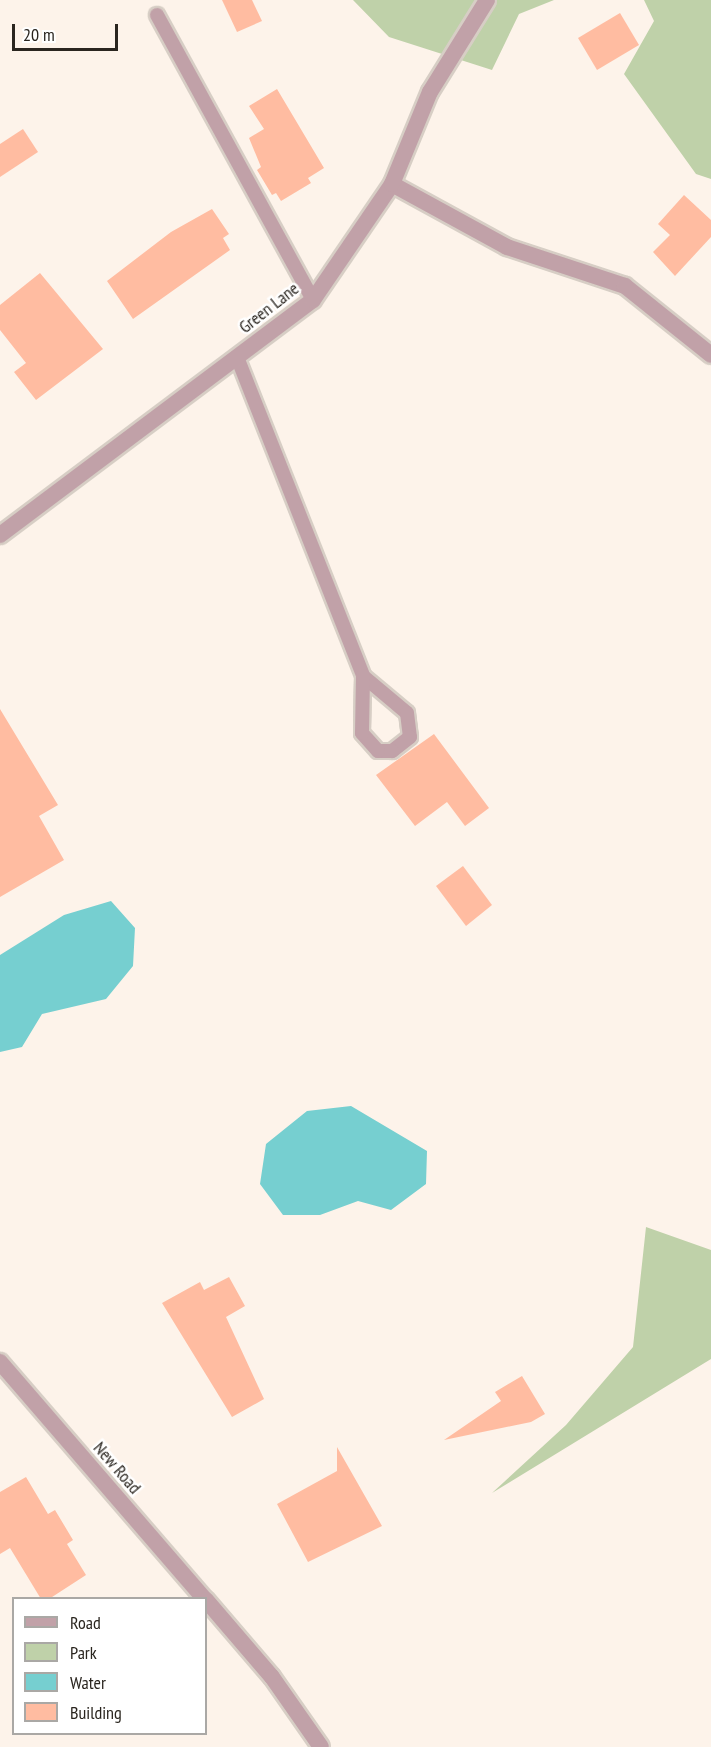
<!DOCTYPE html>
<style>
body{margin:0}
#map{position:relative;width:711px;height:1747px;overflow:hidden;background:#fdf3ea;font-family:"PT Sans Narrow",sans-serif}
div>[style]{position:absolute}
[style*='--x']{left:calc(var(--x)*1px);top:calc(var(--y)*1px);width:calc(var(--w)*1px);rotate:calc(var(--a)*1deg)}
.green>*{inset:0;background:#bfd1a9}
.water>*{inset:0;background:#76cfd0}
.building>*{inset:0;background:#ffbca1}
.roads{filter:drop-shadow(2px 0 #d7cec5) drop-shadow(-2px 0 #d7cec5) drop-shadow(0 2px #d7cec5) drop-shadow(0 -2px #d7cec5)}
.service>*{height:14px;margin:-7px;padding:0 7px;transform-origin:7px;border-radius:7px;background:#c1a1a8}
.minor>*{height:16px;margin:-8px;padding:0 8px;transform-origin:8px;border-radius:8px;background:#c1a1a8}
span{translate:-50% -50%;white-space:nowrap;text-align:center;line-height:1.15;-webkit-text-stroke:5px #fff;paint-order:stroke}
.street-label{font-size:18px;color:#2a251f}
.legend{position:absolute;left:12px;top:1597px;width:195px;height:138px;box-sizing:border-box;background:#fff;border:2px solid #aaa8a5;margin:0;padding:8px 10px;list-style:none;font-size:18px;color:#2a251f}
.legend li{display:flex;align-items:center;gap:12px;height:30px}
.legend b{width:30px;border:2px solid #aaa8a5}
.scale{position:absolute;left:12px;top:24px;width:106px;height:27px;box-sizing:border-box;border:3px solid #2a251f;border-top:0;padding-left:8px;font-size:18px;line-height:21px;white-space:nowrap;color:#2a251f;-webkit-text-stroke:4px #fff;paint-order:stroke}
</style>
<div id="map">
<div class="green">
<i style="clip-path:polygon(353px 0,554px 0,519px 14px,492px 70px,389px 37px)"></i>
<i style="clip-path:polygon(644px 0,711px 0,711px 179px,696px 174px,624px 74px,654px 21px)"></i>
<i style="clip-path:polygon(646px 1227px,711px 1250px,711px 1359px,492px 1493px,566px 1425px,633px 1347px)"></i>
</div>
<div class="water">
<i style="clip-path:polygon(111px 901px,135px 928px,133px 966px,106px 999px,42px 1014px,22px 1047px,0 1052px,0 955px,64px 915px)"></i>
<i style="clip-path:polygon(351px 1106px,427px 1151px,426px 1184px,391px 1210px,358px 1201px,320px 1215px,283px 1215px,260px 1184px,266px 1144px,307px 1111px)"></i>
</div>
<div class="building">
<i style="clip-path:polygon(222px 0,252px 0,262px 21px,237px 32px)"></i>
<i style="clip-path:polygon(620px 13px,639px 45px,597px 70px,578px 38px)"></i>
<i style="clip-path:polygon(277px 89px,324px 168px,308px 178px,311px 183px,281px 201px,276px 193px,272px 195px,257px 170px,261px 167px,249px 138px,264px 129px,249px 106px)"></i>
<i style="clip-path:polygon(23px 129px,38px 152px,0 177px,0 144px)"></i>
<i style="clip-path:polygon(684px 195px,711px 220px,711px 237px,675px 276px,653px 252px,670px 235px,658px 224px)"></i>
<i style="clip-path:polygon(212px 209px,229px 234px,223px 238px,230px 250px,133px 319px,107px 281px,171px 232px)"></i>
<i style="clip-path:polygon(40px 273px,103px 349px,36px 400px,14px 372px,26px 363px,0 330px,0 305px)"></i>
<i style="clip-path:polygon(0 709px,58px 805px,39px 816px,64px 860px,0 897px)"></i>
<i style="clip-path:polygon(434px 734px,489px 808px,465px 826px,447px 802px,415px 826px,376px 775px)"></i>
<i style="clip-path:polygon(463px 866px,492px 905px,466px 926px,436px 886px)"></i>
<i style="clip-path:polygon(229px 1277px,245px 1306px,226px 1317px,264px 1399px,232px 1417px,162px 1303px,200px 1282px,204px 1290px)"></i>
<i style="clip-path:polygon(522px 1376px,545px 1414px,531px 1422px,444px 1440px,501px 1401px,495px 1392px)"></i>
<i style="clip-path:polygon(337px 1447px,382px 1526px,308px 1562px,277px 1504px,337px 1471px)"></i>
<i style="clip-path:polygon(26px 1477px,48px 1514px,55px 1510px,73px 1540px,67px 1544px,86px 1575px,49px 1599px,41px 1599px,10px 1548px,0 1554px,0 1492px)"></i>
</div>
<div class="roads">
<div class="service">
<i style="--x:157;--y:15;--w:325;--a:61.3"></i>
<i style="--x:237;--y:357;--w:343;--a:68.4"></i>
<i style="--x:363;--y:676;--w:57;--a:40.1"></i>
<i style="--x:407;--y:713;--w:24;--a:83"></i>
<i style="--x:410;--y:737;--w:23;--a:142"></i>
<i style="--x:392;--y:751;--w:14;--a:180"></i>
<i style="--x:378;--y:751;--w:24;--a:-132"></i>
<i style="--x:362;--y:733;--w:57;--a:-89"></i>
</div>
<div class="minor">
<i style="--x:392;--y:184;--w:131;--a:28.7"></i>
<i style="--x:507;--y:247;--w:124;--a:18.3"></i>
<i style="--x:625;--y:286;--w:110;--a:38.7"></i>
<i style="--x:0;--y:535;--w:391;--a:-36.9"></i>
<i style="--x:313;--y:300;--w:140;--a:-55.7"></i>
<i style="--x:392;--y:184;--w:100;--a:-67.6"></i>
<i style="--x:430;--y:92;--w:108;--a:-58.2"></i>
<i style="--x:0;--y:1362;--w:312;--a:49.2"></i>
<i style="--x:206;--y:1600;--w:101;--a:49.4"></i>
<i style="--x:272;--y:1677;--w:85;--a:55"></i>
</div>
</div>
<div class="street-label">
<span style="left:269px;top:308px;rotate:-38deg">Green Lane</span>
<span style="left:117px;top:1468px;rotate:49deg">New Road</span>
</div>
<ul class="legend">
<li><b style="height:8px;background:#c1a1a8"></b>Road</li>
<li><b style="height:16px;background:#bfd1a9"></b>Park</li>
<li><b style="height:16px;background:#76cfd0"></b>Water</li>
<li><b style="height:16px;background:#ffbca1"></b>Building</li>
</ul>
<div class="scale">20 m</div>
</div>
